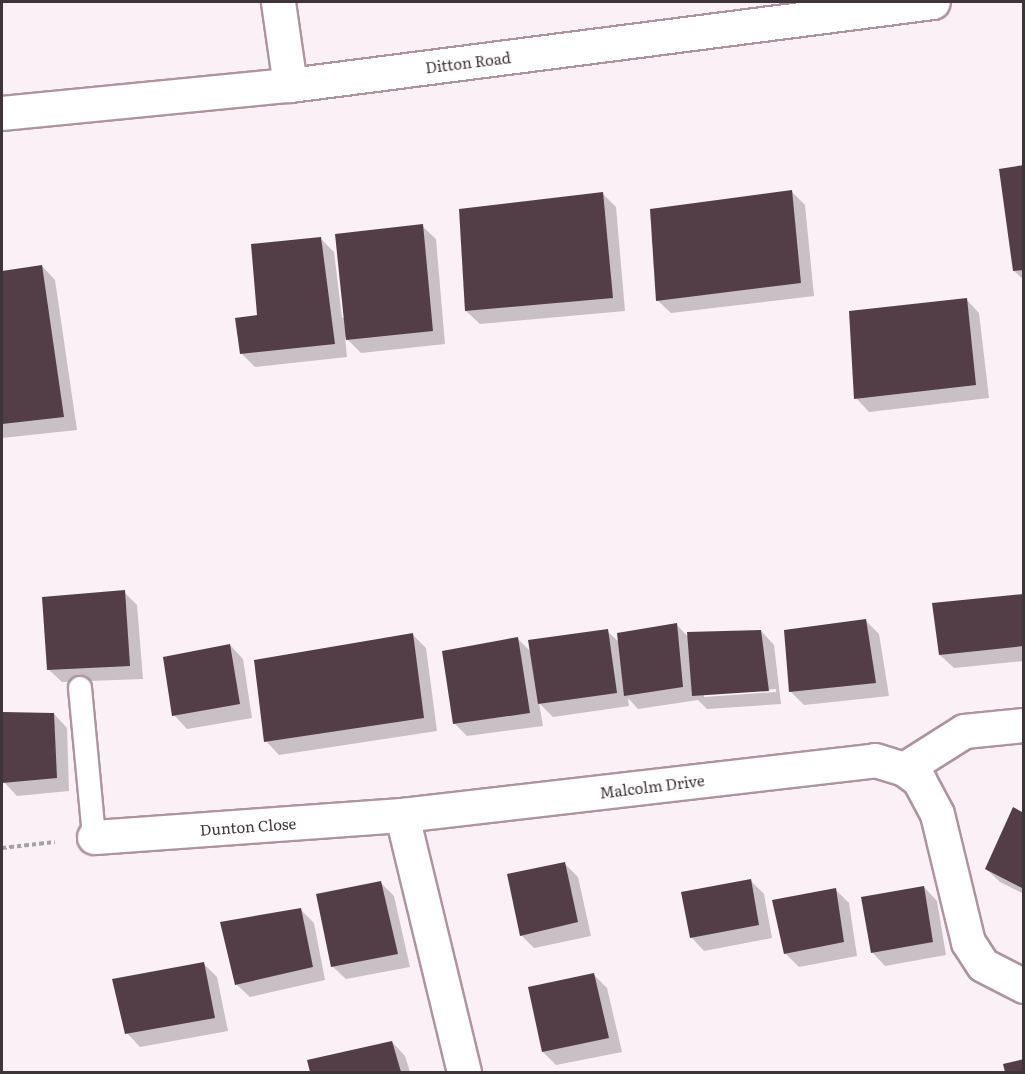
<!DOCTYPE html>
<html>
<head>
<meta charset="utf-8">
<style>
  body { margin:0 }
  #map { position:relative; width:1025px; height:1074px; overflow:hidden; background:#fbf0f5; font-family:Literata,serif }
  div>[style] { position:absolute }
  .shadow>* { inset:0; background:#0003 }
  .building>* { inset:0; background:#533d47 }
  .path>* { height:4px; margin-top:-2px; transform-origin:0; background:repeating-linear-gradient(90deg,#aa9fa4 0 4.5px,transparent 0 7.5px) }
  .roads { filter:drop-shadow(2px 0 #ae94a0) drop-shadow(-2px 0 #ae94a0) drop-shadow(0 2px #ae94a0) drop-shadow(0 -2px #ae94a0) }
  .service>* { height:22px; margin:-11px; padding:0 11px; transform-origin:11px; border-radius:11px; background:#fff }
  .minor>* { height:33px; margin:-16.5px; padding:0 16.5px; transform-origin:16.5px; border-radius:16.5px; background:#fff }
  .tertiary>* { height:33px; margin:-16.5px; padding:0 16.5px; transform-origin:16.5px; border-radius:16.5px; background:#fff }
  span { translate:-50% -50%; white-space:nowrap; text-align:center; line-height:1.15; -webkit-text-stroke:6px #fff; paint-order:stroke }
  .street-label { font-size:15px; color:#3f3439 }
  .frame { position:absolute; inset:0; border:3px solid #3f3439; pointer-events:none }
</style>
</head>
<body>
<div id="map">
  <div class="shadow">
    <div style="clip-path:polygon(1024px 167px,1024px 280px,1014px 271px)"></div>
    <div style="clip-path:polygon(791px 191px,805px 205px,814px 296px,671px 313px,657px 300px)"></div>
    <div style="clip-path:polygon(603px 194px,616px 207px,625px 311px,480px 324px,466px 311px)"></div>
    <div style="clip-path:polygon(422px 226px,436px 239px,445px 344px,361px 353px,345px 337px,347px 357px,255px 367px,242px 354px,259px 316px,320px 238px,334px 252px,342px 318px,345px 317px)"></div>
    <div style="clip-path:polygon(42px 266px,55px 280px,77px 430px,2px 438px,2px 272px)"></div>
    <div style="clip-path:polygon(966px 299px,979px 313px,989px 398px,869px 412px,856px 398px)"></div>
    <div style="clip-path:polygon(124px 592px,137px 605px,143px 679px,62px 682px,48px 669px)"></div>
    <div style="clip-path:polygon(1024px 596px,1024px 661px,954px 668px,940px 655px)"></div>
    <div style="clip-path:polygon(865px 620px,879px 634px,889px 696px,804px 705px,790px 691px)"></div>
    <div style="clip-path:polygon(evenodd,677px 625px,689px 638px,761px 631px,774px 645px,781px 704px,707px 709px,698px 700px,638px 709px,628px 698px,629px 706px,553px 717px,539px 703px,543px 726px,467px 736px,454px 723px,518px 639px,531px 652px,607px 631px,620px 643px,677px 625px,776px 689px,776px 692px,704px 697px,704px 694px,776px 689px)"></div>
    <div style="clip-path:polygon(413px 635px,426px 648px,437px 731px,279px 755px,266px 741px)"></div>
    <div style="clip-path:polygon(230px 645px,243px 659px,252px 718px,187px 729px,174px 715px)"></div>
    <div style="clip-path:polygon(54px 714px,67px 728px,69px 791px,17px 796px,4px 782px)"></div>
    <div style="clip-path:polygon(1024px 814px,1024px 894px,1000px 882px,986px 869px)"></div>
    <div style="clip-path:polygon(564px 863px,578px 877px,591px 936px,534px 948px,521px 935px)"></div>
    <div style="clip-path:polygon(751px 881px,764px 894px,772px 938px,704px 951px,691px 937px)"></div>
    <div style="clip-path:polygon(380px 882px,394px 896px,410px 967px,346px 979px,332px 966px)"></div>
    <div style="clip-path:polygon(924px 887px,937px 901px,946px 955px,885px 966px,872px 952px)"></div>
    <div style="clip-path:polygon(836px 890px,849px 903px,857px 956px,799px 967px,785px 953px)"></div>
    <div style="clip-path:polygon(301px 910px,314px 923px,325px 980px,250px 997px,236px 984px)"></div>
    <div style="clip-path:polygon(203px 963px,217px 977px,228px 1031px,140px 1047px,127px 1033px)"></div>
    <div style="clip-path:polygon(593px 974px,607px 988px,622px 1052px,556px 1065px,543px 1052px)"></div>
    <div style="clip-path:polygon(392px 1042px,405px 1056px,410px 1072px,311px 1072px,308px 1061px)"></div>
  </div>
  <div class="building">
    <div style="clip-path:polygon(1024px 165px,1024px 270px,1013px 271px,999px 169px)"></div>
    <div style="clip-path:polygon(792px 190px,801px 283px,656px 301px,650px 209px)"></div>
    <div style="clip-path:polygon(603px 192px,613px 298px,465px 311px,459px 209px)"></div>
    <div style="clip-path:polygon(423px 224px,433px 331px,346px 340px,335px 234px)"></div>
    <div style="clip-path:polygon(321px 237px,335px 344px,240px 354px,235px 318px,257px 315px,251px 244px)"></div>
    <div style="clip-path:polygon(42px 265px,64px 417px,2px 424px,2px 271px)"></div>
    <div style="clip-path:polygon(967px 298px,976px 385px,854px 399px,849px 311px)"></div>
    <div style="clip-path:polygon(125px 590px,130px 666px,47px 670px,42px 597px)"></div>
    <div style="clip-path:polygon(1024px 594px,1024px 646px,939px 655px,932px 603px)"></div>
    <div style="clip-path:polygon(866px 619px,876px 683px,789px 692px,784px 630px)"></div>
    <div style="clip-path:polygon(677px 623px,683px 687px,624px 696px,617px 633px)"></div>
    <div style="clip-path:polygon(608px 629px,617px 693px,538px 704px,528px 640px)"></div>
    <div style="clip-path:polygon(761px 630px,769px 691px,692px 696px,687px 632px)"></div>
    <div style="clip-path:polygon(413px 633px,424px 718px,264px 742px,254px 660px)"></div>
    <div style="clip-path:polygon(518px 637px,530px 713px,453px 724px,442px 651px)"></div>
    <div style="clip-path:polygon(230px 644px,240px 704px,172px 716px,163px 657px)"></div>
    <div style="clip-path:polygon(2px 712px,54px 713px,57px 778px,2px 783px)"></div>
    <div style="clip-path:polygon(1013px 807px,1024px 813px,1024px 889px,985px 869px)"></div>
    <div style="clip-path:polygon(565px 862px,578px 922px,520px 936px,507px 874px)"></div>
    <div style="clip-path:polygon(751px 879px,759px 925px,690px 938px,681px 892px)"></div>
    <div style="clip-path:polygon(381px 881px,398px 954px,331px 967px,316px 894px)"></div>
    <div style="clip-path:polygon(924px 886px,933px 942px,871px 953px,861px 897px)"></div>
    <div style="clip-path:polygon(836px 888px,844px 942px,784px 954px,772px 900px)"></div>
    <div style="clip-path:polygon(301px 908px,313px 967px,235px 985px,220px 922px)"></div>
    <div style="clip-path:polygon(204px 962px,215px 1018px,125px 1034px,112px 979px)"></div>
    <div style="clip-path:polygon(594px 973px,609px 1038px,542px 1052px,528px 987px)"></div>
    <div style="clip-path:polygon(392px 1041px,401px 1072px,310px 1072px,307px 1060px)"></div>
    <div style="clip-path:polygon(1024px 1059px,1024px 1072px,1005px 1072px,1003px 1064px)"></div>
  </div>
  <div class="path">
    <div style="left:2px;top:848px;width:53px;rotate:-6.5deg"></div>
  </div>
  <div class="roads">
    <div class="service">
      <div style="left:80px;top:688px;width:150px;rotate:84.6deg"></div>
    </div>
    <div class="minor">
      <div style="left:278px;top:2px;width:84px;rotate:81.8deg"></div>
      <div style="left:904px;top:769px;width:71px;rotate:-32.3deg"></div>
      <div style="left:964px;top:731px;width:60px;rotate:-5.7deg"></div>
      <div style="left:94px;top:837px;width:309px;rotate:-4.1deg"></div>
      <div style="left:464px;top:1072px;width:264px;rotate:-103.6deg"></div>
      <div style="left:402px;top:815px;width:476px;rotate:-6.6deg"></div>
      <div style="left:875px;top:760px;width:30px;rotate:17deg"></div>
      <div style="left:904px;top:769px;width:19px;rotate:36deg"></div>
      <div style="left:919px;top:780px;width:38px;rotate:62deg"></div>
      <div style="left:937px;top:814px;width:132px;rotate:76.4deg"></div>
      <div style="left:968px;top:942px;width:27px;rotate:57deg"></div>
      <div style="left:983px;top:965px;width:46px;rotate:27.1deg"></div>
    </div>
    <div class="tertiary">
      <div style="left:2px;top:113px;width:289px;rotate:-5.6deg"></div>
      <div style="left:290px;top:85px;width:648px;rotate:-7.36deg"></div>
    </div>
  </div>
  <div class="street-label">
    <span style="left:468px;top:62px;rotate:-7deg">Ditton Road</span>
    <span style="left:652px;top:786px;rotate:-7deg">Malcolm Drive</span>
    <span style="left:248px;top:826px;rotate:-4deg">Dunton Close</span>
  </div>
  <div class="frame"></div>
</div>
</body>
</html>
